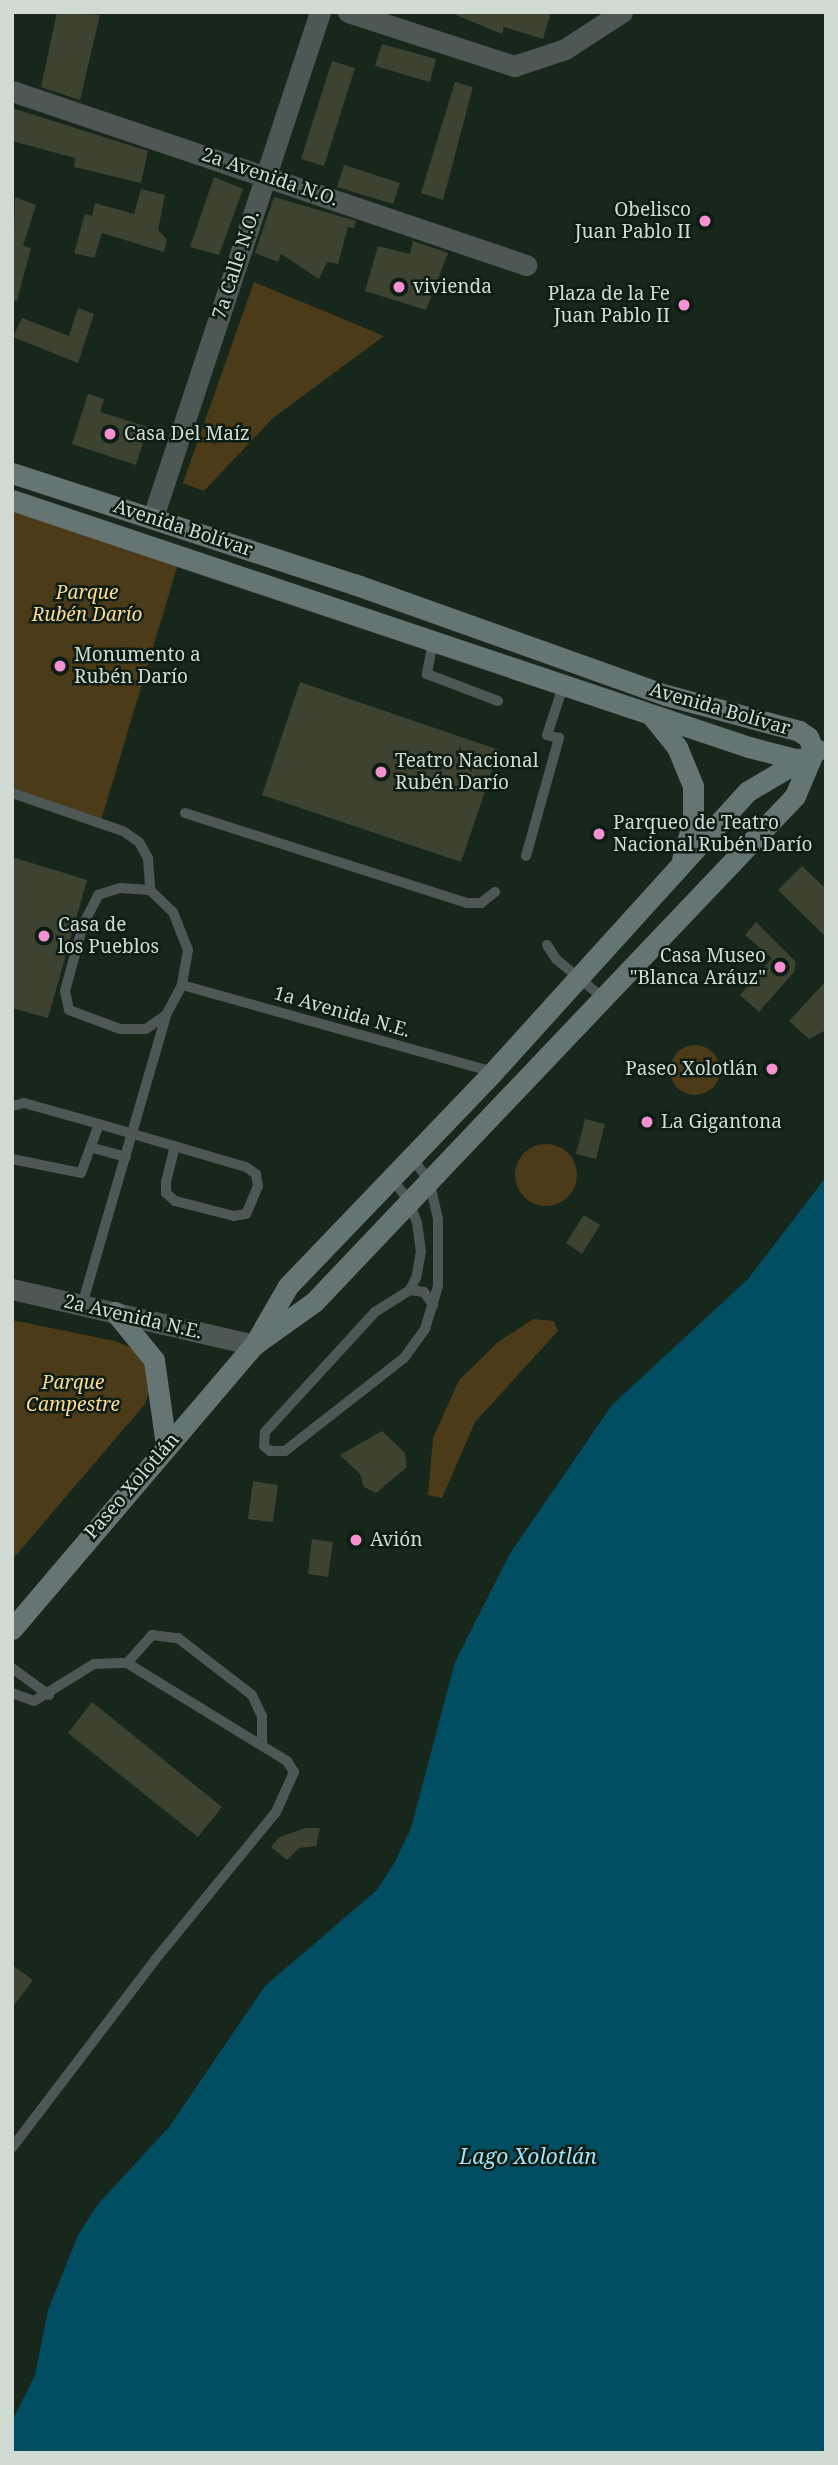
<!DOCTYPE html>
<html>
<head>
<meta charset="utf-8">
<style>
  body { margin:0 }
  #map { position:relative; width:838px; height:2465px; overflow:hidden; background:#17271c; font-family:"Noto Serif",serif }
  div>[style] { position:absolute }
  .green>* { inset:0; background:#4b3b18 }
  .round { border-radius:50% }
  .water>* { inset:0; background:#014d62 }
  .building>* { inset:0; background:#3e4331 }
  .lane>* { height:10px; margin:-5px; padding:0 5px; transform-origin:5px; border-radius:5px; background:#4c5756 }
  .street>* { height:21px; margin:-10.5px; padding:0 10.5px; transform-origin:10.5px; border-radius:10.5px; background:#4c5756 }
  .secondary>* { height:21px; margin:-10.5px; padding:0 10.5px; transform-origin:10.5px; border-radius:10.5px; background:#647573 }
  .dots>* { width:19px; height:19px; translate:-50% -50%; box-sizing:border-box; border:4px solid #0d1d13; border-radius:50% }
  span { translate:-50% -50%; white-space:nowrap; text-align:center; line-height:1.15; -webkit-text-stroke:5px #0d1d13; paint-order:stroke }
  .street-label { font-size:19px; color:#d0dbd3 }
  .poi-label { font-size:19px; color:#d0dbd3 }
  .right { translate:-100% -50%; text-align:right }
  .left { translate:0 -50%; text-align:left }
  .park-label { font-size:19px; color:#fdda94; font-style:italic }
  .water-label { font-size:21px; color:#a1e1f8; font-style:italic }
  .frame { position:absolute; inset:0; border:14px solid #d0dbd3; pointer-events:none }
</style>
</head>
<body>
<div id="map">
  <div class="green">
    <div style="clip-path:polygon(254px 282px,384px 336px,273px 418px,204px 491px,183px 483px)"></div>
    <div style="clip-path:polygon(12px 500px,181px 554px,101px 821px,12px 793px)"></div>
    <div class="round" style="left:670px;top:1045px;width:50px;height:50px"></div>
    <div class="round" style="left:515px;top:1144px;width:62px;height:62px"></div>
    <div style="clip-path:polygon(533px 1319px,554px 1321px,558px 1331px,475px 1422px,442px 1498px,428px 1495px,433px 1438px,459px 1380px,498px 1342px)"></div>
    <div style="clip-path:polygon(12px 1320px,115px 1341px,137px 1350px,148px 1366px,151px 1386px,145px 1404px,12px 1560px)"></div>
  </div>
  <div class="water">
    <div style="clip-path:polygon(826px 1177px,826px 2453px,12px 2453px,12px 2421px,35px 2375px,48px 2310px,78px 2235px,98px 2204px,169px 2127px,265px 1986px,377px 1890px,395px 1862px,411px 1828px,455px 1662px,509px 1555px,612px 1405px,748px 1279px)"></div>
  </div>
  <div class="building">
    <div style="clip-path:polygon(57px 12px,100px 15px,80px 100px,41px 87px)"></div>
    <div style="clip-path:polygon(449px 12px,551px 12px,543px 39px,504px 27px,502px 34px)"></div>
    <div style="clip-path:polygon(382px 44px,436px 59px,430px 82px,375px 66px)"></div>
    <div style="clip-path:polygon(332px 61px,355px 68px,324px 166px,301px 159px)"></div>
    <div style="clip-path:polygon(455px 82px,473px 87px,443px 200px,421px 193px)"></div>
    <div style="clip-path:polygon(12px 108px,148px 151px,141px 183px,74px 167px,75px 158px,12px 141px)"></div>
    <div style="clip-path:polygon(344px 165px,400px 183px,393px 204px,337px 187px)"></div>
    <div style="clip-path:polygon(214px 177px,243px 189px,219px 255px,190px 247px)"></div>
    <div style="clip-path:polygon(141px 189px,165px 195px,158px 230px,167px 240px,164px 252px,102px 233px,94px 258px,74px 253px,85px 214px,92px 216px,95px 203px,134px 214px)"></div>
    <div style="clip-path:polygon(15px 197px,36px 205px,23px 246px,31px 248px,17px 301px,12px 300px)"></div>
    <div style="clip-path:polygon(274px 197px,356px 221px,354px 228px,348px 227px,338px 264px,327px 262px,319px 279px,281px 254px,278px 262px,255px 253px)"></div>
    <div style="clip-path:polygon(413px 241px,448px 253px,426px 310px,365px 291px,378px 246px,410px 254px)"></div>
    <div style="clip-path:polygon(78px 308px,94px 314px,78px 363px,13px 337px,22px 318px,69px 336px)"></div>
    <div style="clip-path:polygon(88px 394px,104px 399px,100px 412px,148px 427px,136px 465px,72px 444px)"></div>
    <div style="clip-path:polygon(300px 682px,499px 750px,461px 862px,262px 795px)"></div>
    <div style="clip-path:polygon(12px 857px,87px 880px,48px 1018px,12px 1008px)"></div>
    <div style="clip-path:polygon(802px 866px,826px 889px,826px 937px,778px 890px)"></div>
    <div style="clip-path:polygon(756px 922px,796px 962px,794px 972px,759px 1012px,740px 995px,772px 958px,745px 935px)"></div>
    <div style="clip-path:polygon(826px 981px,826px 1030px,809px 1039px,789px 1021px)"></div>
    <div style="clip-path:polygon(585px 1119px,605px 1124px,596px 1159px,576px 1154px)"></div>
    <div style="clip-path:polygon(584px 1215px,600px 1225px,582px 1254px,566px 1243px)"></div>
    <div style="clip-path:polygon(382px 1431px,405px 1453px,407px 1467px,376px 1493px,364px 1487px,360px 1474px,340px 1455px)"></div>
    <div style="clip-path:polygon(253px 1481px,278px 1485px,273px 1522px,248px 1519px)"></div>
    <div style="clip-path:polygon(312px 1539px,333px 1542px,328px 1577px,308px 1574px)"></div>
    <div style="clip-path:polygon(92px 1702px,222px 1807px,198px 1837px,68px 1733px)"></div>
    <div style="clip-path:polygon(305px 1828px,320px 1828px,316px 1846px,299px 1848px,287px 1860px,271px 1847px,280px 1837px)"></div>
    <div style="clip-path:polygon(12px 1965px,33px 1980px,12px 2008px)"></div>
  </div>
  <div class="lane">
    <div style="left:433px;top:642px;width:33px;rotate:101deg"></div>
    <div style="left:427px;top:674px;width:76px;rotate:20.8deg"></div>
    <div style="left:12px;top:793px;width:117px;rotate:18.9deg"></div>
    <div style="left:123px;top:831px;width:19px;rotate:35deg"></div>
    <div style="left:139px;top:842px;width:18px;rotate:61deg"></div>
    <div style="left:148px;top:858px;width:32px;rotate:86deg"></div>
    <div style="left:185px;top:813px;width:296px;rotate:17.7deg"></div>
    <div style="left:467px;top:903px;width:14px"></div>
    <div style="left:481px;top:903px;width:18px;rotate:-38deg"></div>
    <div style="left:526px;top:856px;width:123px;rotate:-74.4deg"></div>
    <div style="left:559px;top:738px;width:12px;rotate:-166deg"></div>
    <div style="left:547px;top:735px;width:51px;rotate:-71.6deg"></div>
    <div style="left:120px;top:888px;width:30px;rotate:4deg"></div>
    <div style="left:150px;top:890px;width:32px;rotate:44deg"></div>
    <div style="left:173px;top:912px;width:41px;rotate:68.5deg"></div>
    <div style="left:188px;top:950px;width:36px;rotate:100deg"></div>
    <div style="left:182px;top:985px;width:34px;rotate:118deg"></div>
    <div style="left:166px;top:1015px;width:24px;rotate:145deg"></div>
    <div style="left:146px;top:1029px;width:26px;rotate:180deg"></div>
    <div style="left:120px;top:1029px;width:54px;rotate:-159.6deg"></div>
    <div style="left:69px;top:1010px;width:19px;rotate:-102deg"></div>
    <div style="left:65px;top:991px;width:68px;rotate:-74.7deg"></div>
    <div style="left:83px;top:925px;width:34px;rotate:-63deg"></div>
    <div style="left:98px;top:895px;width:23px;rotate:-18deg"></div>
    <div style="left:547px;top:945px;width:17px;rotate:57deg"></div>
    <div style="left:556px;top:959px;width:60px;rotate:39.6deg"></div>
    <div style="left:182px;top:985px;width:323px;rotate:15.6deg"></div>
    <div style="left:12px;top:1106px;width:12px;rotate:-14deg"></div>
    <div style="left:24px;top:1103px;width:78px;rotate:15.6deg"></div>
    <div style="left:99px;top:1124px;width:153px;rotate:16.3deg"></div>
    <div style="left:246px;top:1167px;width:12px;rotate:35deg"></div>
    <div style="left:256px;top:1174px;width:12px;rotate:81deg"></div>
    <div style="left:258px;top:1186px;width:30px;rotate:113deg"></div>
    <div style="left:246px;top:1214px;width:12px;rotate:171deg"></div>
    <div style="left:234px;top:1216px;width:61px;rotate:-165.7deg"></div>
    <div style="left:175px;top:1201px;width:12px;rotate:-138deg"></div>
    <div style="left:166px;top:1193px;width:11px;rotate:-90deg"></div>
    <div style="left:166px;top:1182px;width:37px;rotate:-76deg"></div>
    <div style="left:93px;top:1148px;width:34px;rotate:15deg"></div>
    <div style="left:12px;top:1159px;width:70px;rotate:11.5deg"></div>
    <div style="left:81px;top:1173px;width:52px;rotate:-69.8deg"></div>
    <div style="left:392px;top:1179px;width:28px;rotate:52deg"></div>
    <div style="left:409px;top:1201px;width:23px;rotate:70deg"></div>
    <div style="left:417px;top:1223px;width:28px;rotate:82deg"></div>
    <div style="left:421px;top:1251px;width:27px;rotate:100deg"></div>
    <div style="left:416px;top:1278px;width:13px;rotate:117deg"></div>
    <div style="left:410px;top:1290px;width:41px;rotate:147.8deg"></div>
    <div style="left:375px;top:1312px;width:163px;rotate:132.5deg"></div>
    <div style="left:265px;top:1432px;width:14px;rotate:94deg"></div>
    <div style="left:264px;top:1446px;width:8px;rotate:40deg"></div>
    <div style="left:270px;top:1451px;width:15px"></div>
    <div style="left:285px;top:1451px;width:151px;rotate:-38deg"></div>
    <div style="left:404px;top:1358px;width:36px;rotate:-54deg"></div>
    <div style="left:425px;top:1329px;width:45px;rotate:-73.2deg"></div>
    <div style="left:438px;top:1286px;width:67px;rotate:-90deg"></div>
    <div style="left:438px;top:1219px;width:39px;rotate:-103deg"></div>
    <div style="left:429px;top:1181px;width:29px;rotate:-126deg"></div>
    <div style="left:410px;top:1290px;width:14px;rotate:8deg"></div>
    <div style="left:424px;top:1292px;width:16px;rotate:55deg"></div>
    <div style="left:82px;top:1305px;width:302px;rotate:-73.8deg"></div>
    <div style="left:127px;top:1663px;width:38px;rotate:-48deg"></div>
    <div style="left:152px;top:1635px;width:26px;rotate:7deg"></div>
    <div style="left:178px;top:1638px;width:93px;rotate:37.6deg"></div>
    <div style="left:252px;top:1695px;width:23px;rotate:65deg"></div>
    <div style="left:262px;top:1716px;width:30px;rotate:90deg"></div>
    <div style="left:12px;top:1668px;width:46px;rotate:36.1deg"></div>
    <div style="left:12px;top:1693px;width:23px;rotate:20deg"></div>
    <div style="left:34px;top:1701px;width:70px;rotate:-31.7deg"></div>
    <div style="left:94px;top:1664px;width:33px;rotate:-2deg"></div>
    <div style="left:127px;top:1663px;width:188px;rotate:31.5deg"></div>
    <div style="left:287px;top:1761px;width:13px;rotate:58deg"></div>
    <div style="left:294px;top:1772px;width:44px;rotate:114.2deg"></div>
    <div style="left:276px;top:1812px;width:191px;rotate:129.3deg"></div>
    <div style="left:155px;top:1960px;width:236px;rotate:127.3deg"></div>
  </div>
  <div class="street">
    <div style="left:348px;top:12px;width:175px;rotate:18deg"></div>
    <div style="left:514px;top:66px;width:54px;rotate:-18.4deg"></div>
    <div style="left:565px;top:49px;width:68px;rotate:-33deg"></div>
    <div style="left:12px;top:91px;width:543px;rotate:18.7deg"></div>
    <div style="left:153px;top:517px;width:532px;rotate:-71.7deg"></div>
    <div style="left:12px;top:1289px;width:248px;rotate:13deg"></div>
  </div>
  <div class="secondary">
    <div style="left:12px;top:473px;width:360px;rotate:18deg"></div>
    <div style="left:354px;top:584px;width:331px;rotate:19.6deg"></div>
    <div style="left:666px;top:695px;width:138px;rotate:15.1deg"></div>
    <div style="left:799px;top:731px;width:11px;rotate:34deg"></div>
    <div style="left:808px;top:737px;width:15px;rotate:67deg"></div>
    <div style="left:814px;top:751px;width:49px;rotate:112.9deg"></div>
    <div style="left:795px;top:796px;width:698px;rotate:133.55deg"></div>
    <div style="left:314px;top:1302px;width:74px;rotate:144.4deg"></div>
    <div style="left:12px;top:500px;width:777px;rotate:18.53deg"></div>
    <div style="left:749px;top:747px;width:48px;rotate:14.6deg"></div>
    <div style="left:795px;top:759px;width:14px;rotate:-4deg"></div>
    <div style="left:651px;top:715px;width:41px;rotate:50.9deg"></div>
    <div style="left:677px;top:747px;width:42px;rotate:67.7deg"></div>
    <div style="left:693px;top:786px;width:35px;rotate:90deg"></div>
    <div style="left:693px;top:821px;width:41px;rotate:105.8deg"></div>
    <div style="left:115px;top:1312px;width:62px;rotate:50.9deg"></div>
    <div style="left:154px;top:1360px;width:86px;rotate:82deg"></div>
    <div style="left:12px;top:1629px;width:373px;rotate:-49.6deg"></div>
    <div style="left:254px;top:1345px;width:68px;rotate:-60deg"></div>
    <div style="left:288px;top:1286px;width:296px;rotate:-46.2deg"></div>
    <div style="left:493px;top:1072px;width:379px;rotate:-47.8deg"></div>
    <div style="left:748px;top:791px;width:81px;rotate:-30.4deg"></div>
  </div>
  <div class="dots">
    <div style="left:705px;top:221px;background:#f591d2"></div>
    <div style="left:399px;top:287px;background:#f591d2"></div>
    <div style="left:684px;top:305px;background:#f591d2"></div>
    <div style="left:110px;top:434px;background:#f591d2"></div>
    <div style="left:60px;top:666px;background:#f591d2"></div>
    <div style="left:381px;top:772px;background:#f591d2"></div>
    <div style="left:599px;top:834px;background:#f591d2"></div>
    <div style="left:44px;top:936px;background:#f591d2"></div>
    <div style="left:780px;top:967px;background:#f591d2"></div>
    <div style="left:772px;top:1069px;background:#f591d2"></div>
    <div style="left:647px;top:1122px;background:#f591d2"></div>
    <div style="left:356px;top:1540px;background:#f591d2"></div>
  </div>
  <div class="street-label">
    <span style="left:270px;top:177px;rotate:19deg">2a Avenida N.O.</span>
    <span style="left:236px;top:265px;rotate:-72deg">7a Calle N.O.</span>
    <span style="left:183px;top:528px;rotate:18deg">Avenida Bolívar</span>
    <span style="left:720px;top:709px;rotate:16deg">Avenida Bolívar</span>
    <span style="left:342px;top:1012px;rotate:16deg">1a Avenida N.E.</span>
    <span style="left:133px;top:1317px;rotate:13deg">2a Avenida N.E.</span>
    <span style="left:132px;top:1486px;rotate:-49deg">Paseo Xolotlán</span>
  </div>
  <div class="poi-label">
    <span class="right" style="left:691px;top:221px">Obelisco<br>Juan Pablo II</span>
    <span class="left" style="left:413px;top:287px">vivienda</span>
    <span class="right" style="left:670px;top:305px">Plaza de la Fe<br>Juan Pablo II</span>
    <span class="left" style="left:124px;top:434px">Casa Del Maíz</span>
    <span class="left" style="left:74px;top:666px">Monumento a<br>Rubén Darío</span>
    <span class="left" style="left:395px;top:772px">Teatro Nacional<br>Rubén Darío</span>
    <span class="left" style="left:613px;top:834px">Parqueo de Teatro<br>Nacional Rubén Darío</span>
    <span class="left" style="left:58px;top:936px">Casa de<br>los Pueblos</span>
    <span class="right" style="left:766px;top:967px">Casa Museo<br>"Blanca Aráuz"</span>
    <span class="right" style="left:758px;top:1069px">Paseo Xolotlán</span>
    <span class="left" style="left:661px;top:1122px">La Gigantona</span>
    <span class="left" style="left:370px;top:1540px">Avión</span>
  </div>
  <div class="park-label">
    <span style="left:87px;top:604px">Parque<br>Rubén Darío</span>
    <span style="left:73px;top:1394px">Parque<br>Campestre</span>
  </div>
  <div class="water-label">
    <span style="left:528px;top:2156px">Lago Xolotlán</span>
  </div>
  <div class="frame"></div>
</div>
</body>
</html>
